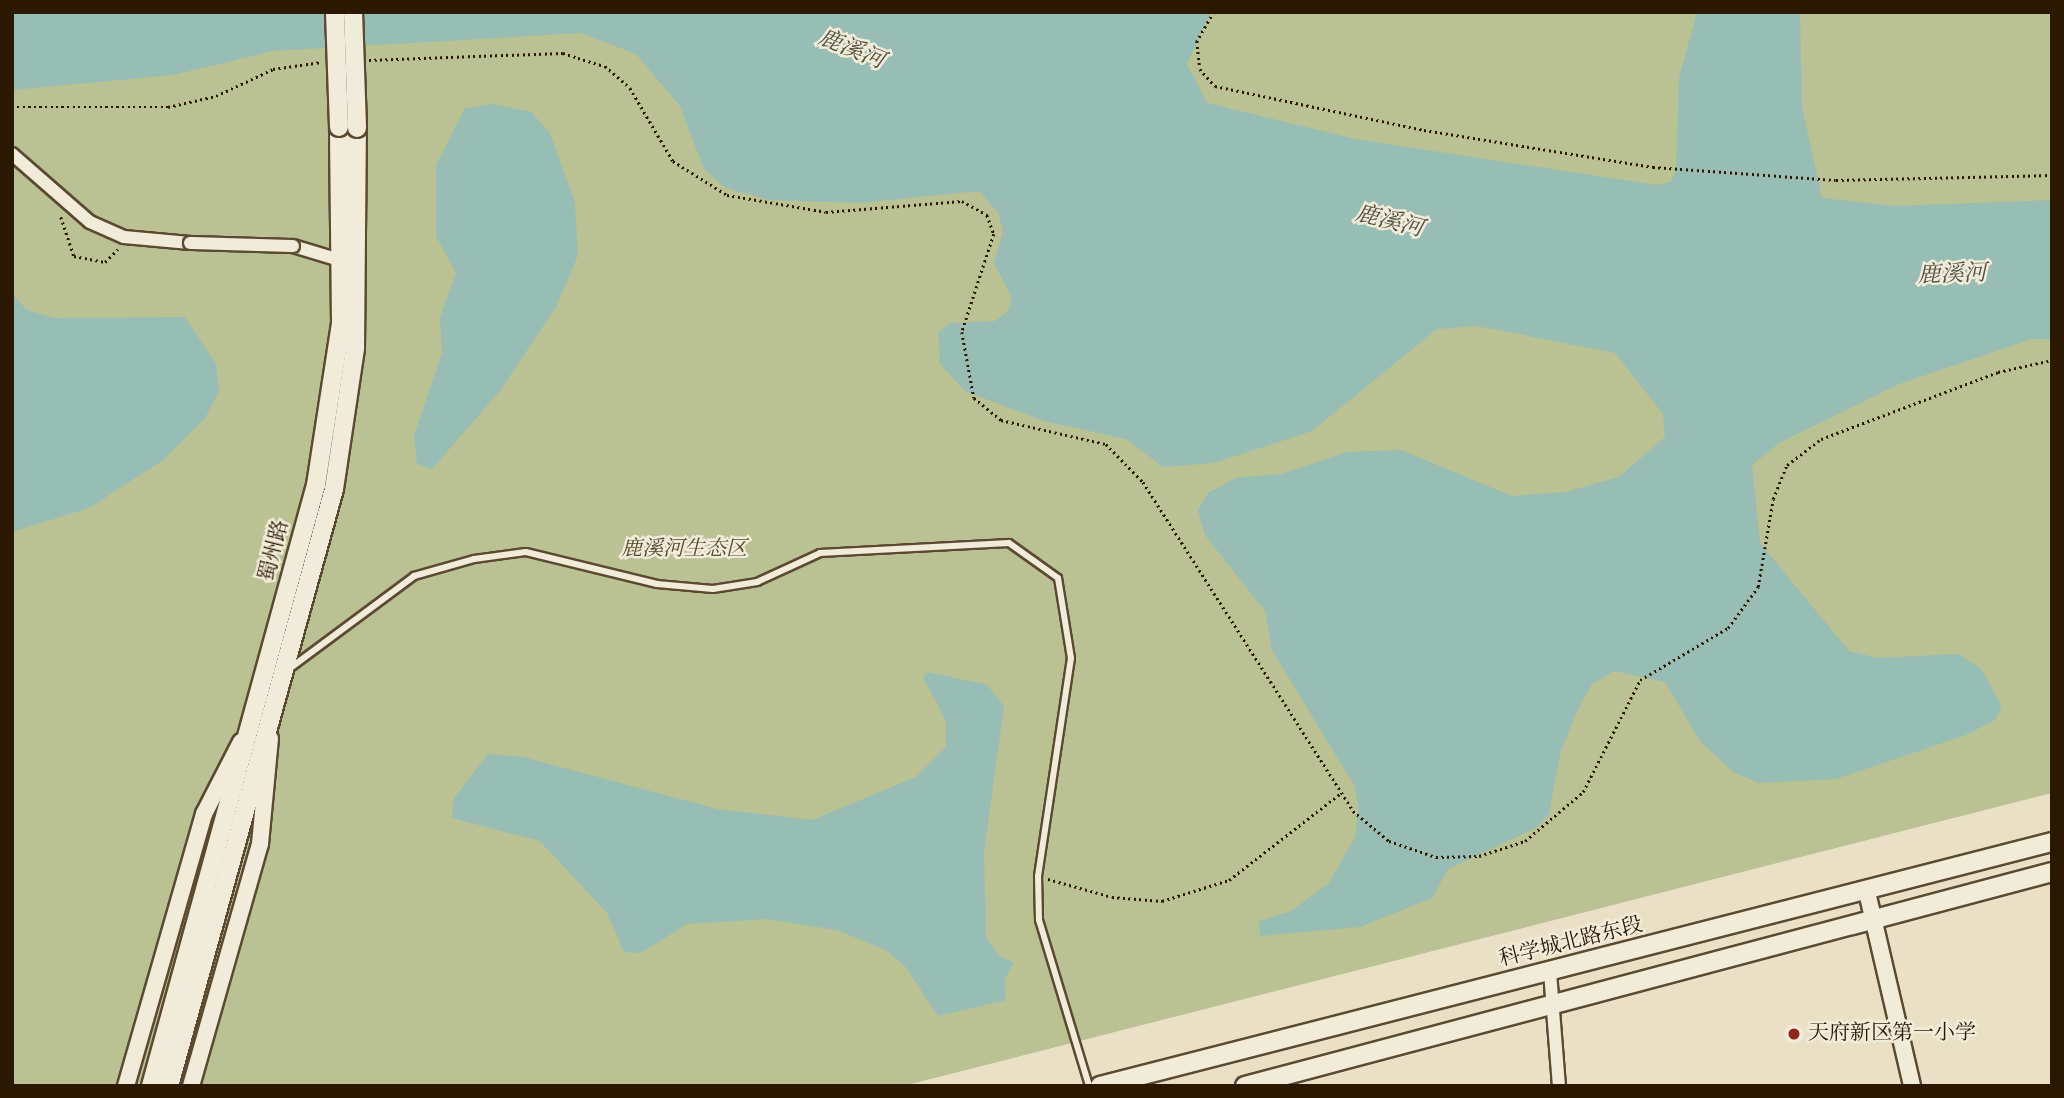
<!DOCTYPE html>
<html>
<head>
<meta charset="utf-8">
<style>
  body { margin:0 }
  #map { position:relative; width:2064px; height:1098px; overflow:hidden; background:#e9e0c5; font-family:"IM FELL English","Noto Serif SC",serif }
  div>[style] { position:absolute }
  .green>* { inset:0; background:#bac192 }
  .water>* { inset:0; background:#97bdb4 }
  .path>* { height:2.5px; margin-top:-1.25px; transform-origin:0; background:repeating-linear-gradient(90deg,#2b1800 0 2px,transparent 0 5.5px) }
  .roads { filter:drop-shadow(2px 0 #5a4a31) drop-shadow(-2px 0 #5a4a31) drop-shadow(0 2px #5a4a31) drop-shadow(0 -2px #5a4a31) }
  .service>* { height:6px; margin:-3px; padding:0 3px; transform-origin:3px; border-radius:3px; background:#f1ebd9 }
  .minor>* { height:12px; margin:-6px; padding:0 6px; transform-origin:6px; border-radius:6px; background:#f1ebd9 }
  .tertiary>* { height:16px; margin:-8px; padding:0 8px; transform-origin:8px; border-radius:8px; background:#f1ebd9 }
  .secondary>* { height:18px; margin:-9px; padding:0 9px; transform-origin:9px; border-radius:9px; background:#f1ebd9 }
  .path-bridge>* { height:2.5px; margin-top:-1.25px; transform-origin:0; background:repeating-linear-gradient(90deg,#2b1800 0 2px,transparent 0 5.5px) }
  .bridges { filter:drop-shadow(2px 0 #5a4a31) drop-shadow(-2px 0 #5a4a31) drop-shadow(0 2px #5a4a31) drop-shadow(0 -2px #5a4a31) }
  .minor-bridge>* { height:12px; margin:-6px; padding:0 6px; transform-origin:6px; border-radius:6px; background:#f1ebd9 }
  .secondary-bridge>* { height:18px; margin:-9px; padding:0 9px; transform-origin:9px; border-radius:9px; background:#f1ebd9 }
  .dots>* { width:19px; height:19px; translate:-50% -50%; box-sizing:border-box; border:4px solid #f1ebd9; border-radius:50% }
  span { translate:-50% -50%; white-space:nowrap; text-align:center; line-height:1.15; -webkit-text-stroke:5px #f1ebd9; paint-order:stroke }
  .park-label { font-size:21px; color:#564b2c; font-style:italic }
  .street-label { font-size:21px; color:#2b1800 }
  .poi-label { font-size:21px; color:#2b1800 }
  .left { translate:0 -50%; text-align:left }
  .water-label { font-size:23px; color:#51523f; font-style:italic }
  .frame { position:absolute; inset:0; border:14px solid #2b1800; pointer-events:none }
</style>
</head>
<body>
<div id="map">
  <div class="green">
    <div style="clip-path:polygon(12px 12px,2052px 12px,2052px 793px,903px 1086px,12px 1086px)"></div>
  </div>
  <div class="water">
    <div style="clip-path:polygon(12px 12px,1211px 12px,1187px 64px,1207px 103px,1355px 139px,1656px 185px,1671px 182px,1676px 170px,1679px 78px,1697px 12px,1800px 12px,1802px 107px,1822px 198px,1894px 206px,2052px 200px,2052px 339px,2032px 339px,1899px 384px,1779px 443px,1752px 465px,1760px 543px,1849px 651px,1878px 658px,1959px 654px,1982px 670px,2002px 707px,1995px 720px,1966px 735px,1836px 779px,1759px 783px,1733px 772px,1700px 741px,1665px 682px,1614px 671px,1592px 684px,1577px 711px,1560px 754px,1549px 814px,1536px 828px,1448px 869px,1432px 898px,1360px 927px,1260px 936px,1259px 921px,1291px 911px,1329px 883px,1355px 837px,1359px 808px,1354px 785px,1272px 650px,1265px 611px,1205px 535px,1198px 510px,1208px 493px,1236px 478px,1281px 474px,1347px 452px,1401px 450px,1512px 496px,1565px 492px,1619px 477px,1665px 437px,1663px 414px,1615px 353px,1477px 326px,1437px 329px,1312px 431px,1214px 463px,1163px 467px,1126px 439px,1044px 421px,965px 391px,940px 364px,938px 333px,950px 323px,995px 321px,1008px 311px,1012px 297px,994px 264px,1003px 231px,998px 212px,979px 191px,858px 203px,770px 200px,726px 188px,704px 169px,680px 106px,636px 54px,581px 33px,272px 51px,173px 75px,12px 90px)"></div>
    <div style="clip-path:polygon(493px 104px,531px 112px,550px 133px,575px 203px,578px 255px,557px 305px,499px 392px,432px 469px,417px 464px,414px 436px,442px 353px,440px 318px,456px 273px,436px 236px,436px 166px,465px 108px)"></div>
    <div style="clip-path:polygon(12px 294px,27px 310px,54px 318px,185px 317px,216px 364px,219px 391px,205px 418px,163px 460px,89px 508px,12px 532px)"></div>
    <div style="clip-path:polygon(928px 672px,987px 685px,1004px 706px,984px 852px,986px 937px,999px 956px,1014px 963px,1004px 980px,1006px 1000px,938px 1016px,906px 967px,886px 950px,837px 930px,767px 919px,687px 924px,641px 953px,624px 952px,607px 913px,540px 841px,452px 818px,454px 798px,488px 754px,523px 757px,717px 809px,812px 820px,916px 777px,946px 747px,946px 721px,923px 677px)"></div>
  </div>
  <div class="path">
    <div style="left:1214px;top:12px;width:34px;rotate:120deg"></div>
    <div style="left:1197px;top:41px;width:28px;rotate:84deg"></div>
    <div style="left:1200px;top:69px;width:23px;rotate:49deg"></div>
    <div style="left:1215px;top:86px;width:214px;rotate:11.9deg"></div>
    <div style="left:1424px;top:130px;width:232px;rotate:9.2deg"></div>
    <div style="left:1653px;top:167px;width:183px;rotate:4.1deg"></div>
    <div style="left:1836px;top:180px;width:216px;rotate:-1.3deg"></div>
    <div style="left:578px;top:58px;width:28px;rotate:17deg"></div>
    <div style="left:605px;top:66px;width:33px;rotate:41deg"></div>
    <div style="left:630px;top:88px;width:85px;rotate:59.5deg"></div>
    <div style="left:673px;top:161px;width:64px;rotate:32.2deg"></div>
    <div style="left:727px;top:195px;width:100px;rotate:9.7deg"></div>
    <div style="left:826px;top:212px;width:136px;rotate:-4.6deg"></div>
    <div style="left:962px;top:201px;width:29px;rotate:29deg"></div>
    <div style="left:987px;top:215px;width:20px;rotate:70deg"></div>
    <div style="left:994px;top:234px;width:103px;rotate:108.1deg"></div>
    <div style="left:962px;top:332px;width:67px;rotate:79.7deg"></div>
    <div style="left:974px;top:398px;width:35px;rotate:39deg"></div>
    <div style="left:1001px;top:420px;width:108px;rotate:12.9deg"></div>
    <div style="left:1106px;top:444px;width:53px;rotate:45.8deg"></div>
    <div style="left:1143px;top:482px;width:390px;rotate:57.4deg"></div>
    <div style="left:1353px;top:811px;width:47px;rotate:39.8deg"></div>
    <div style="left:1389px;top:841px;width:50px;rotate:18.8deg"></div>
    <div style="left:1436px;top:857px;width:43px;rotate:-1.3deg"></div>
    <div style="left:1479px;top:856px;width:48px;rotate:-18.1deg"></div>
    <div style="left:1525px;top:841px;width:76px;rotate:-40.2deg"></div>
    <div style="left:1583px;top:792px;width:126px;rotate:-63deg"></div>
    <div style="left:1640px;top:680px;width:102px;rotate:-30.6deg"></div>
    <div style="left:1728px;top:628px;width:51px;rotate:-53.8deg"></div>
    <div style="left:1758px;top:587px;width:89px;rotate:-80.3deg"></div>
    <div style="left:1773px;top:499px;width:37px;rotate:-68deg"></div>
    <div style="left:1787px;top:465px;width:43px;rotate:-37.4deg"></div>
    <div style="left:1821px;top:439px;width:189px;rotate:-20.7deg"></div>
    <div style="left:1998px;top:372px;width:55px;rotate:-12.5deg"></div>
    <div style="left:12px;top:107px;width:156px"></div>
    <div style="left:61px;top:217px;width:41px;rotate:71.6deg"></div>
    <div style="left:74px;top:256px;width:32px;rotate:11deg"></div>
    <div style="left:105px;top:262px;width:18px;rotate:-45deg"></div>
    <div style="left:1048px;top:879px;width:66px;rotate:15.7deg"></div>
    <div style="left:1112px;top:897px;width:50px;rotate:4.6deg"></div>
    <div style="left:1162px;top:901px;width:70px;rotate:-17.4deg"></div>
    <div style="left:1229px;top:880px;width:142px;rotate:-37.8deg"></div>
  </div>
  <div class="roads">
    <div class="service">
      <div style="left:289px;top:669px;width:156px;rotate:-36.6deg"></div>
      <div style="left:414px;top:576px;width:62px;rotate:-15.8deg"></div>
      <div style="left:474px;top:559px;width:52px;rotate:-7.7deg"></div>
      <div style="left:526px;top:552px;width:135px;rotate:13.7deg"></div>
      <div style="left:657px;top:584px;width:56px;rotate:5.1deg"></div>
      <div style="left:713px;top:589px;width:45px;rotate:-9deg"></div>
      <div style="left:757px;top:582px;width:69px;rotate:-24.7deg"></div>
      <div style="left:820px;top:553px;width:189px;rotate:-3deg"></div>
      <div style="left:1009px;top:543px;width:60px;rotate:35.5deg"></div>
      <div style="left:1058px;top:578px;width:81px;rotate:80.8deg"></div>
      <div style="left:1071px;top:658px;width:220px;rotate:98.6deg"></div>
      <div style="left:1038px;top:876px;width:44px;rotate:88.7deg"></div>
      <div style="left:1039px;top:920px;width:173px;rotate:73.2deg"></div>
    </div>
    <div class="minor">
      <div style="left:12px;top:154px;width:103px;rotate:41.1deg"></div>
      <div style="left:90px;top:222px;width:37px;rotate:24deg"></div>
      <div style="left:124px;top:237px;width:66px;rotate:5.2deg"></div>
      <div style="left:293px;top:246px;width:52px;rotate:16.7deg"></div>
      <div style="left:1550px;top:972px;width:114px;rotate:85.5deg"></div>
    </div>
    <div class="tertiary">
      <div style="left:1867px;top:892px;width:199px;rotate:76.9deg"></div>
      <div style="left:126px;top:1086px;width:283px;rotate:-74deg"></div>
      <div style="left:204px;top:814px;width:81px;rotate:-62.8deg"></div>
      <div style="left:191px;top:1086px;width:252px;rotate:-74.1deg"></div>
      <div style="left:260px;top:844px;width:106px;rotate:-84.6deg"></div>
    </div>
    <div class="secondary">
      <div style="left:151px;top:1086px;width:623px;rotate:-74.65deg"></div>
      <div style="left:316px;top:485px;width:163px;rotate:-81.2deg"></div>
      <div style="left:341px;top:324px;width:197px;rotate:-90.6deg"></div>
      <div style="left:169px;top:1086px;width:619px;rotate:-74.55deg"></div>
      <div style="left:334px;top:489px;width:143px;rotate:-81.5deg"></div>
      <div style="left:355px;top:348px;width:220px;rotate:-89.5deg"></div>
      <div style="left:1100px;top:1086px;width:983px;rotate:-14.38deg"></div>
      <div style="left:1245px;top:1086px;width:835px;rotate:-14.85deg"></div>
    </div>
  </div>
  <div class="path-bridge">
    <div style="left:369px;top:60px;width:194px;rotate:-2.1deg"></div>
    <div style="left:563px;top:53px;width:16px;rotate:18deg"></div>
    <div style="left:168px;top:107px;width:49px;rotate:-12.9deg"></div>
    <div style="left:216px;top:96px;width:63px;rotate:-25.3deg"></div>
    <div style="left:273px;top:69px;width:49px;rotate:-8.3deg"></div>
  </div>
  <div class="bridges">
    <div class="minor-bridge">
      <div style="left:190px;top:243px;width:103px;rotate:1.7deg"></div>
    </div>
    <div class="secondary-bridge">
      <div style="left:335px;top:12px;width:115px;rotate:88deg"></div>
      <div style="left:353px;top:12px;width:116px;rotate:88deg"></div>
    </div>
  </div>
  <div class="dots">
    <div style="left:1794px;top:1034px;background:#8f2418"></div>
  </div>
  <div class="park-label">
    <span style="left:684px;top:550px">鹿溪河生态区</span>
  </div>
  <div class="street-label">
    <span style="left:275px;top:551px;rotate:-76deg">蜀州路</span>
    <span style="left:1571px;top:943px;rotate:-14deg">科学城北路东段</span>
  </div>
  <div class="poi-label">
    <span class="left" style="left:1808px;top:1034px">天府新区第一小学</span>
  </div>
  <div class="water-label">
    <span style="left:851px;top:50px;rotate:22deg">鹿溪河</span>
    <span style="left:1389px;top:222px;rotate:14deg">鹿溪河</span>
    <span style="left:1952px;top:275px;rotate:-2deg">鹿溪河</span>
  </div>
  <div class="frame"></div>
</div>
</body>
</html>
